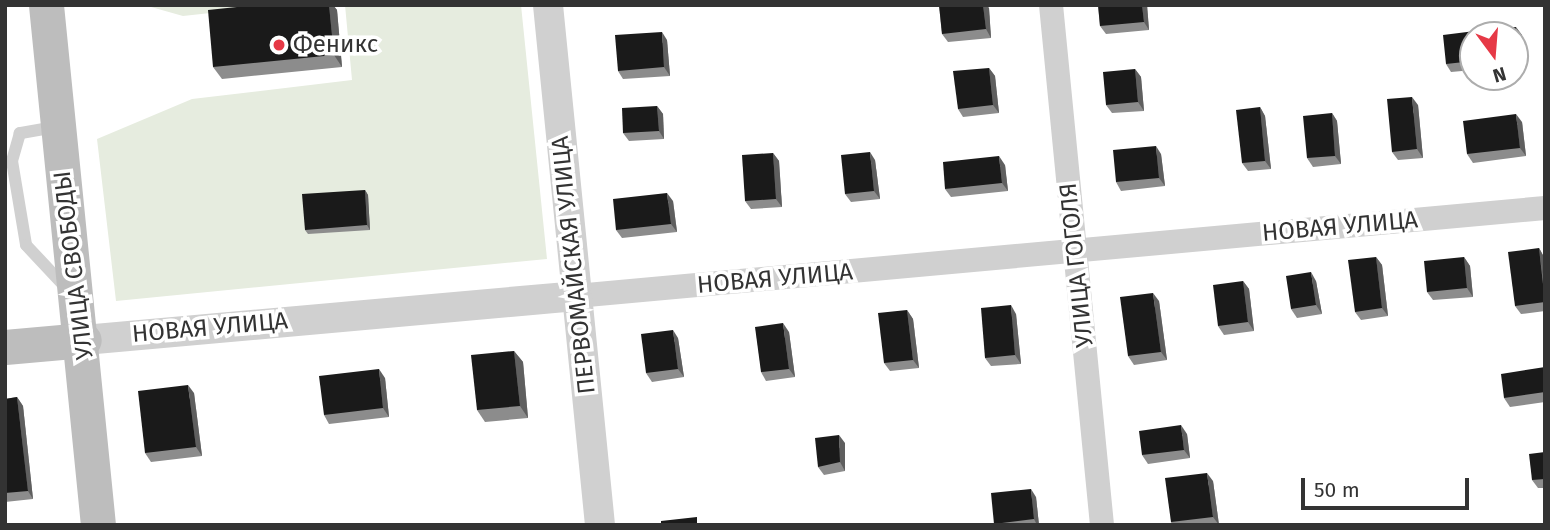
<!DOCTYPE html>
<html>
<head>
<meta charset="utf-8">
<style>
  body { margin:0 }
  #map { position:relative; width:1550px; height:530px; overflow:hidden; background:#fff; font-family:"Fira Sans",sans-serif }
  div>[style] { position:absolute }
  .green>* { inset:0; background:#e6ecdf }
  .service>* { height:12px; margin:-6px; padding:0 6px; transform-origin:6px; border-radius:6px; background:#d0d0d0 }
  .minor>* { height:24px; margin:-12px; padding:0 12px; transform-origin:12px; border-radius:12px; background:#d0d0d0 }
  .tertiary>* { height:30px; margin:-15px; padding:0 15px; transform-origin:15px; border-radius:15px; background:#d0d0d0 }
  .secondary>* { height:35px; margin:-17.5px; padding:0 17.5px; transform-origin:17.5px; border-radius:17.5px; background:#bdbdbd }
  .wall>* { inset:0; background:#8c8c8c }
  .shaded-wall>* { inset:0; background:#5f5f5f }
  .building>* { inset:0; background:#1a1a1a }
  .dots>* { width:19px; height:19px; translate:-50% -50%; box-sizing:border-box; border:4px solid #fff; border-radius:50% }
  span { translate:-50% -50%; white-space:nowrap; text-align:center; line-height:1.15; -webkit-text-stroke:7px #fff; paint-order:stroke }
  .poi-label { font-size:24px; color:#333 }
  .left { translate:0 -50%; text-align:left }
  .street-label { font-size:24px; color:#333 }
  .frame { position:absolute; inset:0; border:7px solid #333; pointer-events:none }
  .north { position:absolute; left:1459px; top:21px; width:70px; height:70px; box-sizing:border-box; background:#fff; border:2px solid #adadad; border-radius:50%; rotate:164deg; font-size:19px; font-weight:700; line-height:28px; text-align:center; color:#333 }
  .north::after { content:''; display:block; margin:auto; width:24px; height:32px; background:#e63946; clip-path:polygon(50% 0,100% 100%,50% 72%,0 100%) }
  .scale { position:absolute; left:1301px; top:478px; width:168px; height:32px; box-sizing:border-box; border:4px solid #333; border-top:0; padding-left:9px; font-size:21px; line-height:24px; white-space:nowrap; color:#333; -webkit-text-stroke:5px #fff; paint-order:stroke }
</style>
</head>
<body>
<div id="map">
  <div class="green">
    <div style="clip-path:polygon(144px 5px,282px 5px,183px 16px)"></div>
    <div style="clip-path:polygon(345px 5px,521px 5px,547px 259px,116px 301px,97px 139px,192px 99px,352px 80px)"></div>
  </div>
  <div class="service">
    <div style="left:55px;top:127px;width:36px;rotate:170deg"></div>
    <div style="left:20px;top:133px;width:29px;rotate:106deg"></div>
    <div style="left:12px;top:161px;width:85px;rotate:80.5deg"></div>
    <div style="left:26px;top:245px;width:63px;rotate:46.9deg"></div>
  </div>
  <div class="minor">
    <div style="left:1051px;top:5px;width:522px;rotate:84.4deg"></div>
    <div style="left:576px;top:296px;width:973px;rotate:-5.19deg"></div>
  </div>
  <div class="tertiary">
    <div style="left:548px;top:5px;width:523px;rotate:84.29deg"></div>
    <div style="left:84px;top:340px;width:494px;rotate:-5.1deg"></div>
  </div>
  <div class="secondary">
    <div style="left:46px;top:5px;width:523px;rotate:84.29deg"></div>
    <div style="left:5px;top:347px;width:79px;rotate:-5.1deg"></div>
  </div>
  <div class="wall">
    <div style="clip-path:polygon(257px 5px,333px 5px,337px 10px,342px 67px,222px 79px,213px 67px)"></div>
    <div style="clip-path:polygon(939px 5px,986px 5px,989px 8px,991px 38px,948px 42px,942px 34px)"></div>
    <div style="clip-path:polygon(1098px 5px,1147px 5px,1149px 30px,1106px 34px,1100px 26px)"></div>
    <div style="clip-path:polygon(1473px 35px,1473px 70px,1451px 72px,1446px 64px)"></div>
    <div style="clip-path:polygon(1515px 35px,1522px 35px,1526px 68px,1515px 69px)"></div>
    <div style="clip-path:polygon(667px 40px,670px 76px,623px 79px,618px 71px)"></div>
    <div style="clip-path:polygon(989px 68px,995px 76px,999px 113px,963px 117px,958px 109px)"></div>
    <div style="clip-path:polygon(1135px 69px,1141px 77px,1144px 111px,1112px 113px,1106px 105px)"></div>
    <div style="clip-path:polygon(1418px 105px,1423px 158px,1398px 160px,1392px 152px)"></div>
    <div style="clip-path:polygon(657px 106px,663px 114px,664px 139px,629px 141px,623px 133px)"></div>
    <div style="clip-path:polygon(1260px 107px,1265px 116px,1271px 169px,1248px 171px,1242px 163px)"></div>
    <div style="clip-path:polygon(1332px 113px,1337px 121px,1341px 164px,1313px 167px,1307px 158px)"></div>
    <div style="clip-path:polygon(1522px 122px,1526px 156px,1473px 163px,1467px 154px)"></div>
    <div style="clip-path:polygon(773px 153px,779px 161px,782px 207px,751px 209px,745px 201px)"></div>
    <div style="clip-path:polygon(1161px 154px,1165px 186px,1121px 191px,1116px 182px)"></div>
    <div style="clip-path:polygon(875px 160px,880px 199px,851px 202px,845px 194px)"></div>
    <div style="clip-path:polygon(1005px 165px,1008px 191px,951px 197px,945px 189px)"></div>
    <div style="clip-path:polygon(365px 190px,368px 195px,370px 230px,308px 234px,305px 230px)"></div>
    <div style="clip-path:polygon(673px 201px,677px 232px,622px 238px,616px 230px)"></div>
    <div style="clip-path:polygon(1539px 248px,1544px 257px,1545px 311px,1521px 314px,1515px 306px)"></div>
    <div style="clip-path:polygon(1376px 257px,1382px 265px,1388px 316px,1361px 320px,1355px 312px)"></div>
    <div style="clip-path:polygon(1464px 257px,1470px 266px,1473px 297px,1433px 300px,1427px 292px)"></div>
    <div style="clip-path:polygon(1243px 281px,1249px 289px,1254px 331px,1224px 335px,1218px 326px)"></div>
    <div style="clip-path:polygon(1316px 281px,1322px 314px,1297px 318px,1291px 309px)"></div>
    <div style="clip-path:polygon(1159px 301px,1167px 360px,1134px 365px,1128px 356px)"></div>
    <div style="clip-path:polygon(907px 310px,913px 319px,919px 368px,890px 371px,884px 363px)"></div>
    <div style="clip-path:polygon(1016px 314px,1021px 364px,991px 366px,985px 358px)"></div>
    <div style="clip-path:polygon(789px 332px,795px 377px,766px 381px,761px 372px)"></div>
    <div style="clip-path:polygon(678px 338px,684px 377px,652px 382px,646px 373px)"></div>
    <div style="clip-path:polygon(514px 351px,523px 362px,528px 418px,485px 422px,477px 410px)"></div>
    <div style="clip-path:polygon(1545px 367px,1545px 402px,1510px 407px,1504px 398px)"></div>
    <div style="clip-path:polygon(385px 378px,389px 417px,329px 424px,324px 415px)"></div>
    <div style="clip-path:polygon(194px 393px,202px 456px,151px 462px,145px 453px)"></div>
    <div style="clip-path:polygon(17px 397px,23px 406px,33px 499px,5px 502px,5px 399px)"></div>
    <div style="clip-path:polygon(1187px 434px,1190px 458px,1148px 464px,1142px 455px)"></div>
    <div style="clip-path:polygon(845px 443px,845px 471px,824px 475px,818px 467px)"></div>
    <div style="clip-path:polygon(1545px 452px,1545px 488px,1538px 488px,1532px 480px)"></div>
    <div style="clip-path:polygon(1213px 481px,1219px 525px,1172px 525px,1171px 522px)"></div>
    <div style="clip-path:polygon(1036px 497px,1039px 525px,995px 525px,994px 524px)"></div>
  </div>
  <div class="shaded-wall">
    <div style="clip-path:polygon(329px 5px,333px 5px,337px 10px,342px 67px,334px 55px)"></div>
    <div style="clip-path:polygon(983px 5px,986px 5px,989px 8px,991px 38px,986px 29px)"></div>
    <div style="clip-path:polygon(1142px 5px,1147px 5px,1149px 30px,1144px 22px)"></div>
    <div style="clip-path:polygon(1516px 27px,1522px 35px,1526px 68px,1520px 59px)"></div>
    <div style="clip-path:polygon(662px 32px,667px 40px,670px 76px,664px 67px)"></div>
    <div style="clip-path:polygon(989px 68px,995px 76px,999px 113px,993px 105px)"></div>
    <div style="clip-path:polygon(1135px 69px,1141px 77px,1144px 111px,1138px 102px)"></div>
    <div style="clip-path:polygon(1412px 97px,1418px 105px,1423px 158px,1417px 149px)"></div>
    <div style="clip-path:polygon(657px 106px,663px 114px,664px 139px,659px 131px)"></div>
    <div style="clip-path:polygon(1260px 107px,1265px 116px,1271px 169px,1265px 161px)"></div>
    <div style="clip-path:polygon(1332px 113px,1337px 121px,1341px 164px,1335px 156px)"></div>
    <div style="clip-path:polygon(1516px 114px,1522px 122px,1526px 156px,1520px 148px)"></div>
    <div style="clip-path:polygon(1156px 146px,1161px 154px,1165px 186px,1159px 178px)"></div>
    <div style="clip-path:polygon(870px 152px,875px 160px,880px 199px,874px 191px)"></div>
    <div style="clip-path:polygon(773px 153px,779px 161px,782px 207px,776px 199px)"></div>
    <div style="clip-path:polygon(999px 156px,1005px 165px,1008px 191px,1002px 183px)"></div>
    <div style="clip-path:polygon(365px 190px,368px 195px,370px 230px,367px 225px)"></div>
    <div style="clip-path:polygon(667px 193px,673px 201px,677px 232px,671px 224px)"></div>
    <div style="clip-path:polygon(1539px 248px,1544px 257px,1545px 296px)"></div>
    <div style="clip-path:polygon(1376px 257px,1382px 265px,1388px 316px,1382px 308px)"></div>
    <div style="clip-path:polygon(1464px 257px,1470px 266px,1473px 297px,1467px 288px)"></div>
    <div style="clip-path:polygon(1311px 272px,1316px 281px,1322px 314px,1316px 305px)"></div>
    <div style="clip-path:polygon(1243px 281px,1249px 289px,1254px 331px,1248px 322px)"></div>
    <div style="clip-path:polygon(1153px 293px,1159px 301px,1167px 360px,1161px 352px)"></div>
    <div style="clip-path:polygon(1011px 305px,1016px 314px,1021px 364px,1015px 355px)"></div>
    <div style="clip-path:polygon(907px 310px,913px 319px,919px 368px,913px 360px)"></div>
    <div style="clip-path:polygon(783px 323px,789px 332px,795px 377px,789px 369px)"></div>
    <div style="clip-path:polygon(673px 330px,678px 338px,684px 377px,678px 369px)"></div>
    <div style="clip-path:polygon(514px 351px,523px 362px,528px 418px,520px 406px)"></div>
    <div style="clip-path:polygon(379px 369px,385px 378px,389px 417px,383px 408px)"></div>
    <div style="clip-path:polygon(188px 385px,194px 393px,202px 456px,196px 447px)"></div>
    <div style="clip-path:polygon(17px 397px,23px 406px,33px 499px,28px 491px)"></div>
    <div style="clip-path:polygon(1181px 425px,1187px 434px,1190px 458px,1184px 450px)"></div>
    <div style="clip-path:polygon(839px 435px,845px 443px,845px 471px,840px 462px)"></div>
    <div style="clip-path:polygon(1207px 473px,1213px 481px,1219px 525px,1213px 517px)"></div>
    <div style="clip-path:polygon(1031px 489px,1036px 497px,1039px 525px,1037px 525px,1034px 519px)"></div>
  </div>
  <div class="building">
    <div style="clip-path:polygon(257px 5px,329px 5px,334px 55px,213px 67px,208px 10px)"></div>
    <div style="clip-path:polygon(939px 5px,983px 5px,986px 29px,942px 34px)"></div>
    <div style="clip-path:polygon(1098px 5px,1142px 5px,1144px 22px,1100px 26px)"></div>
    <div style="clip-path:polygon(1516px 27px,1520px 59px,1515px 60px,1515px 35px,1480px 35px,1480px 31px)"></div>
    <div style="clip-path:polygon(1475px 31px,1476px 35px,1473px 35px,1473px 61px,1446px 64px,1443px 35px)"></div>
    <div style="clip-path:polygon(662px 32px,664px 67px,618px 71px,615px 35px)"></div>
    <div style="clip-path:polygon(989px 68px,993px 105px,958px 109px,953px 71px)"></div>
    <div style="clip-path:polygon(1135px 69px,1138px 102px,1106px 105px,1103px 72px)"></div>
    <div style="clip-path:polygon(1412px 97px,1417px 149px,1392px 152px,1387px 99px)"></div>
    <div style="clip-path:polygon(657px 106px,659px 131px,623px 133px,622px 108px)"></div>
    <div style="clip-path:polygon(1260px 107px,1265px 161px,1242px 163px,1236px 110px)"></div>
    <div style="clip-path:polygon(1332px 113px,1335px 156px,1307px 158px,1303px 116px)"></div>
    <div style="clip-path:polygon(1516px 114px,1520px 148px,1467px 154px,1463px 121px)"></div>
    <div style="clip-path:polygon(1156px 146px,1159px 178px,1116px 182px,1113px 150px)"></div>
    <div style="clip-path:polygon(870px 152px,874px 191px,845px 194px,841px 155px)"></div>
    <div style="clip-path:polygon(773px 153px,776px 199px,745px 201px,742px 155px)"></div>
    <div style="clip-path:polygon(999px 156px,1002px 183px,945px 189px,943px 162px)"></div>
    <div style="clip-path:polygon(365px 190px,367px 225px,305px 230px,302px 194px)"></div>
    <div style="clip-path:polygon(667px 193px,671px 224px,616px 230px,613px 199px)"></div>
    <div style="clip-path:polygon(1539px 248px,1545px 302px,1515px 306px,1508px 252px)"></div>
    <div style="clip-path:polygon(1376px 257px,1382px 308px,1355px 312px,1348px 260px)"></div>
    <div style="clip-path:polygon(1464px 257px,1467px 288px,1427px 292px,1424px 261px)"></div>
    <div style="clip-path:polygon(1311px 272px,1316px 305px,1291px 309px,1286px 276px)"></div>
    <div style="clip-path:polygon(1243px 281px,1248px 322px,1218px 326px,1213px 285px)"></div>
    <div style="clip-path:polygon(1153px 293px,1161px 352px,1128px 356px,1120px 297px)"></div>
    <div style="clip-path:polygon(1011px 305px,1015px 355px,985px 358px,981px 308px)"></div>
    <div style="clip-path:polygon(907px 310px,913px 360px,884px 363px,878px 313px)"></div>
    <div style="clip-path:polygon(783px 323px,789px 369px,761px 372px,755px 327px)"></div>
    <div style="clip-path:polygon(673px 330px,678px 369px,646px 373px,641px 334px)"></div>
    <div style="clip-path:polygon(514px 351px,520px 406px,477px 410px,471px 355px)"></div>
    <div style="clip-path:polygon(1545px 367px,1545px 392px,1504px 398px,1501px 374px)"></div>
    <div style="clip-path:polygon(379px 369px,383px 408px,324px 415px,319px 376px)"></div>
    <div style="clip-path:polygon(188px 385px,196px 447px,145px 453px,138px 391px)"></div>
    <div style="clip-path:polygon(17px 397px,28px 491px,5px 493px,5px 399px)"></div>
    <div style="clip-path:polygon(1181px 425px,1184px 450px,1142px 455px,1139px 431px)"></div>
    <div style="clip-path:polygon(839px 435px,840px 462px,818px 467px,815px 438px)"></div>
    <div style="clip-path:polygon(1545px 452px,1545px 479px,1532px 480px,1529px 454px)"></div>
    <div style="clip-path:polygon(1207px 473px,1213px 517px,1171px 522px,1165px 478px)"></div>
    <div style="clip-path:polygon(1031px 489px,1034px 519px,994px 524px,991px 493px)"></div>
    <div style="clip-path:polygon(697px 517px,697px 525px,661px 525px,661px 521px)"></div>
  </div>
  <div class="dots">
    <div style="left:279px;top:45px;background:#e63946"></div>
  </div>
  <div class="poi-label">
    <span class="left" style="left:293px;top:45px">Феникс</span>
  </div>
  <div class="street-label">
    <span style="left:1340px;top:227px;rotate:-5deg">НОВАЯ УЛИЦА</span>
    <span style="left:74px;top:265px;rotate:-97deg">УЛИЦА СВОБОДЫ</span>
    <span style="left:574px;top:265px;rotate:-96deg">ПЕРВОМАЙСКАЯ УЛИЦА</span>
    <span style="left:1077px;top:265px;rotate:-96deg">УЛИЦА ГОГОЛЯ</span>
    <span style="left:775px;top:279px;rotate:-5deg">НОВАЯ УЛИЦА</span>
    <span style="left:210px;top:328px;rotate:-5deg">НОВАЯ УЛИЦА</span>
  </div>
  <div class="frame"></div>
  <div class="north">N</div>
  <div class="scale">50 m</div>
</div>
</body>
</html>
